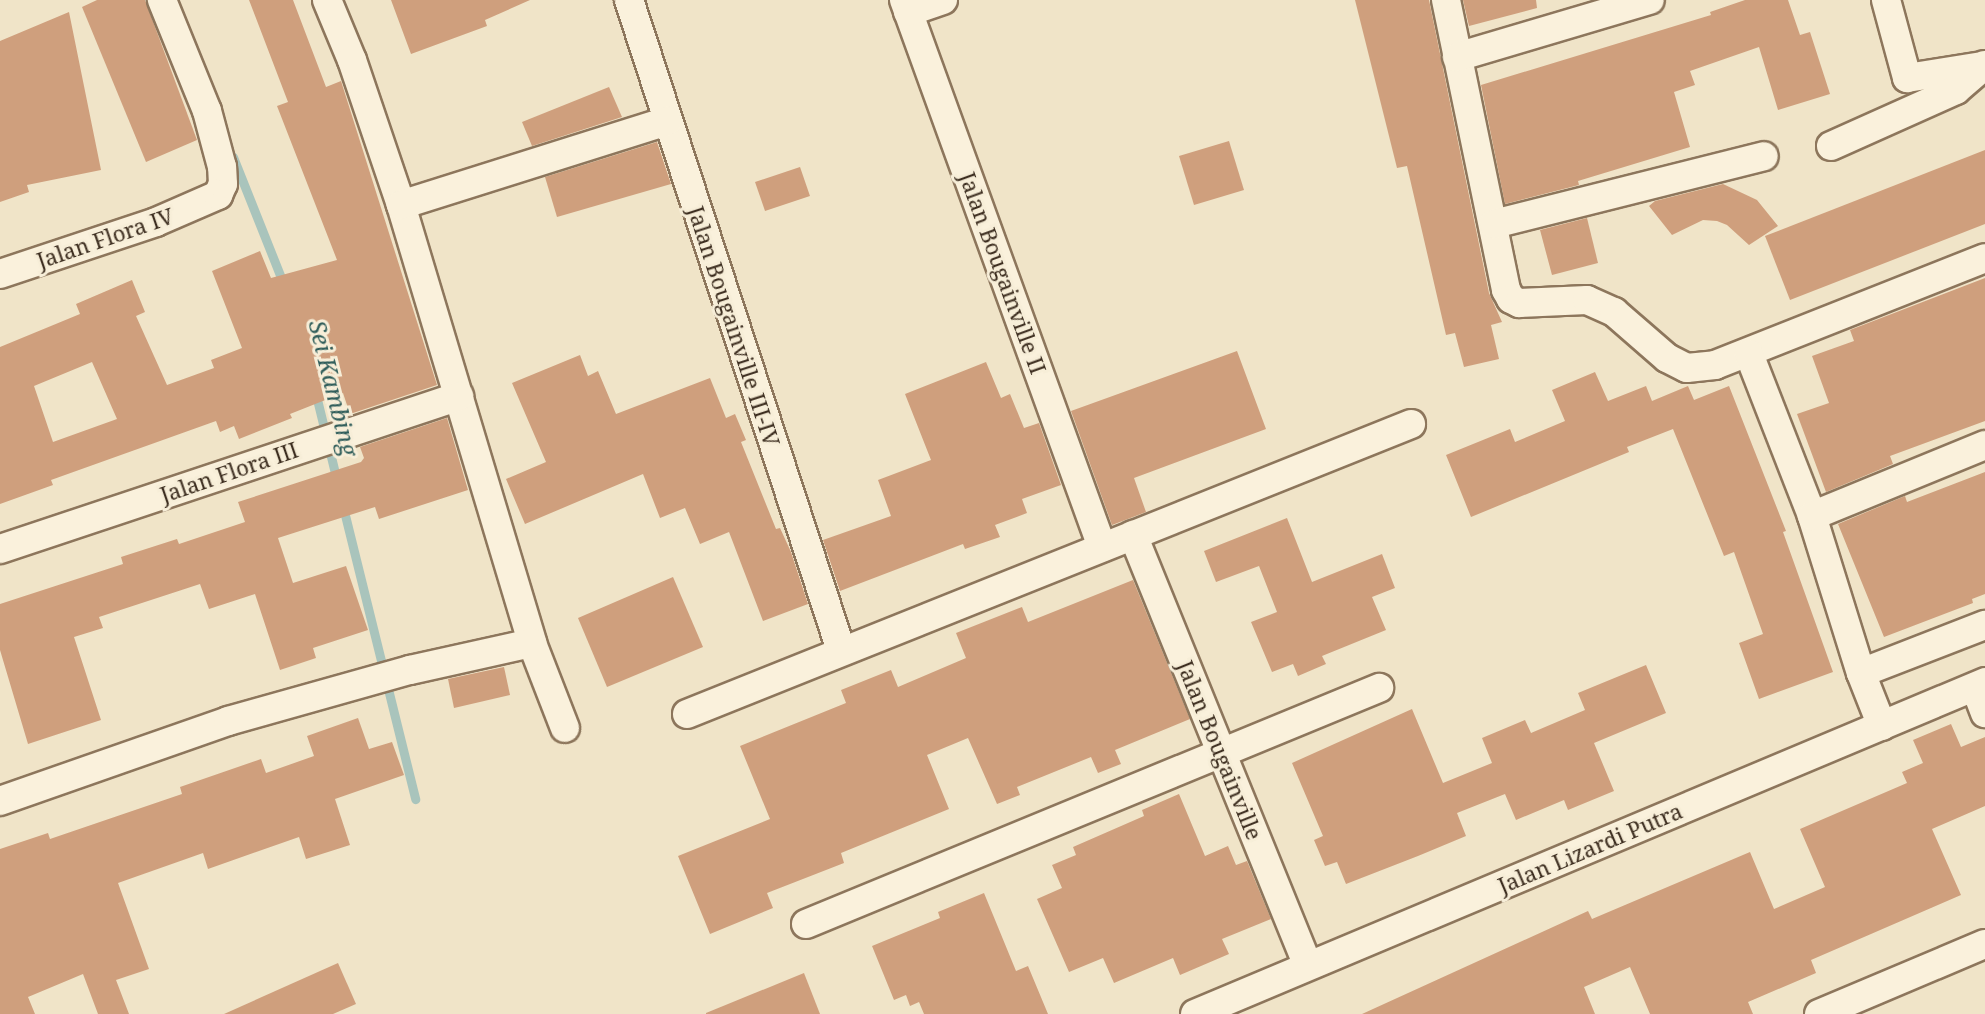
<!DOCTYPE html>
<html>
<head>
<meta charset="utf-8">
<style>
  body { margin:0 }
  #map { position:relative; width:1985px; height:1014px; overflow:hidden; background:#f0e4c8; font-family:"Noto Serif",serif }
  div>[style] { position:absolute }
  .stream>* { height:9px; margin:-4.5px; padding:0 4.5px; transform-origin:4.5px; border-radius:4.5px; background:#a9c4bc }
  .building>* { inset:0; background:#cf9f7d }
  .roads { filter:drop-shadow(2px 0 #8d765c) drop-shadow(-2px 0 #8d765c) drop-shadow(0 2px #8d765c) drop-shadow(0 -2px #8d765c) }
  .minor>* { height:28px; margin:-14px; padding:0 14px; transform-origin:14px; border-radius:14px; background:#faf1dc }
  span { translate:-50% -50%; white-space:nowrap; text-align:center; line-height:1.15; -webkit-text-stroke:6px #f7eed8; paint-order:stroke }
  .street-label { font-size:22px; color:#3d2e20 }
  .water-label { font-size:24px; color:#2f5d5a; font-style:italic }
</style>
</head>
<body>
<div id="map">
  <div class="stream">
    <div style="left:233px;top:157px;width:138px;rotate:68.3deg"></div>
    <div style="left:315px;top:391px;width:93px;rotate:76.3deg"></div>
    <div style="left:343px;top:507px;width:301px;rotate:76.1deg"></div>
  </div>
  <div class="building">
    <div style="clip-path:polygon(97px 0,145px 0,197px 140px,146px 162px,82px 7px)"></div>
    <div style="clip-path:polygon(evenodd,249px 0,293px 0,326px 87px,341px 81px,437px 385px,350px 414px,343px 393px,290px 414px,292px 418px,239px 439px,234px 426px,220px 432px,216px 421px,51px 480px,53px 485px,0 504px,0 347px,80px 314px,76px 304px,132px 280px,145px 312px,136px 316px,167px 385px,214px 368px,211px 360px,242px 348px,212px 271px,260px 251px,271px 278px,337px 260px,277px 106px,288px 102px,249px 0,92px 362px,117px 419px,53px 442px,34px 386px,92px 362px)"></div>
    <div style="clip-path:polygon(391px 0,530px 0,485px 20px,487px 26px,411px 54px)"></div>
    <div style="clip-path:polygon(1355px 0,1429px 0,1489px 293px,1502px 322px,1491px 325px,1499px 359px,1464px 367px,1455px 333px,1446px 335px,1407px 166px,1397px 168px)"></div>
    <div style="clip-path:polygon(1463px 0,1536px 0,1537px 8px,1469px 26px)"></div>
    <div style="clip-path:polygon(1745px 0,1788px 0,1800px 35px,1810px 32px,1830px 94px,1778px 110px,1759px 47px,1690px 71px,1695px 85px,1674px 92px,1690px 147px,1578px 181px,1579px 185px,1505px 204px,1481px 85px,1711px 15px,1710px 12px)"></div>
    <div style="clip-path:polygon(69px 12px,101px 170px,27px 185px,29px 192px,0 202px,0 41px)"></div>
    <div style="clip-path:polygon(609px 87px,622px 117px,532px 146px,522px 122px)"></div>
    <div style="clip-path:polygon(1229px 141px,1244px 190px,1194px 205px,1179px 156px)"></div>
    <div style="clip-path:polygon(657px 142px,671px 184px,557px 217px,545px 177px)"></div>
    <div style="clip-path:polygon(1985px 150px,1985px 224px,1790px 300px,1765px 236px)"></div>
    <div style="clip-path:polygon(800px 167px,810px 196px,765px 211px,755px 182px)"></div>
    <div style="clip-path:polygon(1723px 184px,1757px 200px,1778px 226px,1749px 245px,1727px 225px,1717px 221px,1703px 220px,1672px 235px,1649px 206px,1655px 201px)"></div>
    <div style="clip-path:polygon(1587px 218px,1598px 263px,1552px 275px,1540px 230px)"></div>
    <div style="clip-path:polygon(1985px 278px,1985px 421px,1890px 456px,1893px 464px,1826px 492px,1797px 414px,1829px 403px,1812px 356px,1854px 341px,1850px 330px)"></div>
    <div style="clip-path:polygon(1237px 351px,1266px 429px,1134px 478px,1146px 512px,1112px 525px,1071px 411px)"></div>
    <div style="clip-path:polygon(580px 355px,588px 376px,598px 371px,616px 414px,710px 378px,726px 418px,735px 414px,746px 440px,741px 442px,776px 529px,780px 528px,791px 552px,808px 604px,763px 621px,729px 532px,700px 544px,685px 508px,660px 518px,643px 474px,525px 524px,506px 479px,546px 462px,512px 383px)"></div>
    <div style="clip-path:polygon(986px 362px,1001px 398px,1010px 394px,1024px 428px,1039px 423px,1061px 485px,1022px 499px,1027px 513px,995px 525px,1000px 537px,965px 549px,963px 544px,840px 591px,823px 540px,891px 516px,878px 480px,931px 460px,905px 394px)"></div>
    <div style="clip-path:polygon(1595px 372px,1608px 401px,1646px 386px,1652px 401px,1688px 386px,1694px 400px,1729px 386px,1786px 531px,1783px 532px,1833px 672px,1759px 699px,1739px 643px,1763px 634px,1734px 552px,1724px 556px,1673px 429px,1627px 447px,1629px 452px,1471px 517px,1446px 455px,1510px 429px,1515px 442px,1565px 421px,1552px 390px)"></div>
    <div style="clip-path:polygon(447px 418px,468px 490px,379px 519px,375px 507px,278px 538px,293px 583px,346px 566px,368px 630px,313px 648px,316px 658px,280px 670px,255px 594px,209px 609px,200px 584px,99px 617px,103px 628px,74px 637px,101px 720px,28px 744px,0 650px,0 604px,123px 564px,121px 557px,177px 539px,179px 544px,245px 522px,238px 502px,361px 462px,364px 458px,360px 447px)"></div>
    <div style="clip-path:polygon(1985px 472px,1985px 594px,1972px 599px,1973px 603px,1884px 637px,1838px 524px,1905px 496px,1907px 502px)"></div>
    <div style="clip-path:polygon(1287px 518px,1312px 582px,1382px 554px,1395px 588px,1372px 597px,1386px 630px,1322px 656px,1326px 664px,1298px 676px,1293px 664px,1272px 672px,1251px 622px,1277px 612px,1259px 566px,1216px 582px,1204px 551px)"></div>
    <div style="clip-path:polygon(673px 577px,703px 647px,607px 687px,578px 618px)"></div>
    <div style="clip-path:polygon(1133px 580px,1190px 719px,1115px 750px,1121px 764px,1098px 773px,1091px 757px,1017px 787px,1020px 795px,997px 804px,968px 738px,927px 755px,949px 809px,841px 853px,844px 863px,767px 893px,773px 908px,710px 934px,678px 856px,770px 819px,740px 746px,846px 703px,841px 690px,891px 670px,898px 687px,966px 658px,956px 633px,1022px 607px,1028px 622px)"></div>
    <div style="clip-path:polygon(1646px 665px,1666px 713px,1594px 743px,1614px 791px,1568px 810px,1564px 800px,1516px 820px,1505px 794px,1457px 813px,1466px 836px,1418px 856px,1346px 884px,1337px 862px,1325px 866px,1314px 840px,1323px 836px,1292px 763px,1412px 709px,1443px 783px,1492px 763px,1482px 738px,1525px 720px,1531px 733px,1585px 710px,1578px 693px)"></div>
    <div style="clip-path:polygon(504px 667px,510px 695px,454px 708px,448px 679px)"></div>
    <div style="clip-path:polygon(358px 718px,369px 749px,392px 742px,404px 775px,335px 799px,350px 845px,306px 859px,299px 837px,208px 869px,203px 853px,118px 883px,149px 969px,116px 980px,129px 1014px,98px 1014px,83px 974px,28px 997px,35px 1014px,0 1014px,0 849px,48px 833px,50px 839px,182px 794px,180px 787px,261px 759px,266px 773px,314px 756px,307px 736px)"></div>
    <div style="clip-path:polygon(1951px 724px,1961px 747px,1985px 737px,1985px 806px,1932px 829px,1961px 895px,1811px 960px,1816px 973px,1748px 1002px,1753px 1014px,1650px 1014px,1630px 967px,1584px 987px,1595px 1014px,1362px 1014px,1588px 911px,1592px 919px,1750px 852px,1774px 909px,1825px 887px,1800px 829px,1907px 783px,1902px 772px,1923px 763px,1913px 740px)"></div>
    <div style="clip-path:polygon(1179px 794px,1205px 856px,1228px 846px,1236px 865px,1247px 861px,1271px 919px,1222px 939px,1229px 954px,1180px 975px,1173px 958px,1114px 983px,1103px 958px,1069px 972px,1037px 899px,1062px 888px,1052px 865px,1076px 855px,1073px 847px,1144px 816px,1142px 810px)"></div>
    <div style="clip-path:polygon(984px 893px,1016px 971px,1028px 966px,1048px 1014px,924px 1014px,919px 1002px,910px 1006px,906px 995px,894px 1000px,872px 946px,940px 918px,938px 912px)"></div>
    <div style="clip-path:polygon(338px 963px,356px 1004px,333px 1014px,224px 1014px)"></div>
    <div style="clip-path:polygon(804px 973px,820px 1014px,706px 1014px,706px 1013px)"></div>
  </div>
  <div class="roads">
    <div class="minor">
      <div style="left:327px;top:0;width:65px;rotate:67.4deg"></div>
      <div style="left:352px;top:60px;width:153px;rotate:71.3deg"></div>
      <div style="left:401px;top:205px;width:457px;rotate:73.3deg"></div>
      <div style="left:532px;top:643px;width:91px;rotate:68.8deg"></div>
      <div style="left:629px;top:0;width:684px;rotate:71.94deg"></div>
      <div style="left:904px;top:0;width:582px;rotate:70.1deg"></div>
      <div style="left:1446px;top:0;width:296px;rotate:78.3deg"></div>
      <div style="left:1506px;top:290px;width:10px;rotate:61deg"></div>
      <div style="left:1511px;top:299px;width:9px;rotate:27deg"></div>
      <div style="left:1519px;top:303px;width:68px;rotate:-2.5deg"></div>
      <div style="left:1587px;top:300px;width:30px;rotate:24deg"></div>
      <div style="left:1614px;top:312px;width:70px;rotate:41deg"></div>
      <div style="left:1667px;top:358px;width:22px;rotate:27deg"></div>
      <div style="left:1687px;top:368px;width:28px;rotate:-6deg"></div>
      <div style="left:1715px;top:365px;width:290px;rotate:-21.6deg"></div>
      <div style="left:1886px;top:0;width:81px;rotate:74.9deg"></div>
      <div style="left:1907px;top:78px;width:76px;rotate:-9.1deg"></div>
      <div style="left:908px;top:12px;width:37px;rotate:-19deg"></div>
      <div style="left:1457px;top:57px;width:201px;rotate:-16.5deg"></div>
      <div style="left:1831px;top:146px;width:137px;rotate:-24.1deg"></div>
      <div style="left:1956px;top:90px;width:38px;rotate:-41deg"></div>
      <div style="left:401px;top:205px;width:279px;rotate:-17.5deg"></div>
      <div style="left:1494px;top:224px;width:278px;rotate:-14.1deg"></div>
      <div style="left:0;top:274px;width:164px;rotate:-18.4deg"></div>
      <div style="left:156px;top:222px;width:68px;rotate:-23.5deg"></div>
      <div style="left:218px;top:195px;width:12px;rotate:-66deg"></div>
      <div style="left:223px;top:184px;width:17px;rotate:-93deg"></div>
      <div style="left:222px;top:167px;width:58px;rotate:-105deg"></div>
      <div style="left:207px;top:111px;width:120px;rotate:-112.1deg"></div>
      <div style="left:1749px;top:354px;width:174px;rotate:68.7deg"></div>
      <div style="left:1812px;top:516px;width:164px;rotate:72.7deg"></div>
      <div style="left:1861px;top:673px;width:57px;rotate:68.4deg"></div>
      <div style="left:1812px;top:516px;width:187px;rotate:-22.3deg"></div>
      <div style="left:1133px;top:535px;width:464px;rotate:67.9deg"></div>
      <div style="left:0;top:549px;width:484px;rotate:-18.4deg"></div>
      <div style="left:1861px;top:673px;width:133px;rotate:-21.2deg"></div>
      <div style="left:1975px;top:687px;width:28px;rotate:69deg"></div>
      <div style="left:687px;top:714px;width:780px;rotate:-21.83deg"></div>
      <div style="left:0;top:801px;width:242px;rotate:-19.3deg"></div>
      <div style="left:228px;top:721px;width:189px;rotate:-15.7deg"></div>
      <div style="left:410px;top:670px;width:125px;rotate:-12.5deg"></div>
      <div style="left:806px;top:924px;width:620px;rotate:-22.39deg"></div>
      <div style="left:1195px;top:1014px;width:857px;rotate:-22.79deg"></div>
      <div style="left:1819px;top:1014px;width:180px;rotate:-22.9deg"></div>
    </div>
  </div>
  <div class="street-label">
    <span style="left:105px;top:238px;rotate:-19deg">Jalan Flora IV</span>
    <span style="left:1003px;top:273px;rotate:70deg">Jalan Bougainville II</span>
    <span style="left:734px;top:326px;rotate:72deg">Jalan Bougainville III-IV</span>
    <span style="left:229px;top:472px;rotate:-19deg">Jalan Flora III</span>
    <span style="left:1220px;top:750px;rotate:68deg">Jalan Bougainville</span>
    <span style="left:1590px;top:848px;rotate:-23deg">Jalan Lizardi Putra</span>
  </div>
  <div class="water-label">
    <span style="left:334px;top:388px;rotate:76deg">Sei Kambing</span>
  </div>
</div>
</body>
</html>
